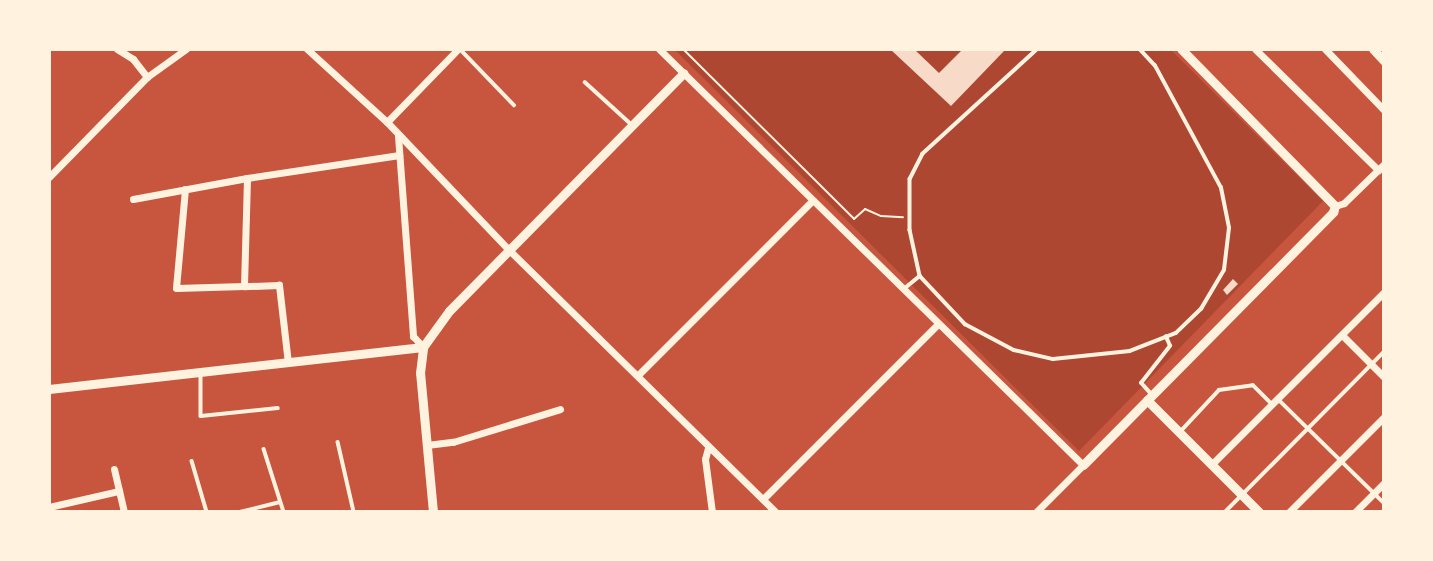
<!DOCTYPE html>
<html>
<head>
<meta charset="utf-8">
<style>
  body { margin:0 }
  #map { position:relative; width:1433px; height:561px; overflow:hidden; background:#c8553d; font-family:"Golos Text",sans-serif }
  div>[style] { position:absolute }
  .green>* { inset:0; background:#ae4732 }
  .building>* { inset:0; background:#f7dbc8 }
  .path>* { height:2px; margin:-1px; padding:0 1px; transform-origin:1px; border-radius:1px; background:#fff3e0 }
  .service>* { height:3.5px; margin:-1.75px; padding:0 1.75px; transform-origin:1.75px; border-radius:1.75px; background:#fff3e0 }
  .minor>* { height:7px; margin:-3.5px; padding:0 3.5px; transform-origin:3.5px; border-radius:3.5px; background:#fff3e0 }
  .tertiary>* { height:9px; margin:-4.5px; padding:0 4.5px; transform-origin:4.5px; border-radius:4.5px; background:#fff3e0 }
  span { translate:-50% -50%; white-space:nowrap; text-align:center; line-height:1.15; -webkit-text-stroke:5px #fff3e0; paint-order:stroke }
  .frame { position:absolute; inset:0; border:51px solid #fff3e0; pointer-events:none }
</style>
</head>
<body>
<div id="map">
  <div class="green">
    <div style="clip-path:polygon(674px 49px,1170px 49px,1323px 201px,1079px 451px)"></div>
  </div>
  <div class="building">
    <div style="clip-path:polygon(890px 49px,914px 49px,939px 73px,963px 49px,1004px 51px,951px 106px)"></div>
    <div style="clip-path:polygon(1233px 279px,1238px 284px,1227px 295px,1223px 290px)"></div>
  </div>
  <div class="path">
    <div style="left:683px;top:49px;width:241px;rotate:44.8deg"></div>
    <div style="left:854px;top:219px;width:15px;rotate:-42deg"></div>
    <div style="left:865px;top:209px;width:17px;rotate:24deg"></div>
    <div style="left:881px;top:216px;width:22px;rotate:3deg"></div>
  </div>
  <div class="service">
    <div style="left:460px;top:49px;width:78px;rotate:46deg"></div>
    <div style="left:1038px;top:49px;width:156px;rotate:137.6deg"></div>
    <div style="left:923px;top:154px;width:28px;rotate:117deg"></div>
    <div style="left:910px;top:179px;width:51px;rotate:90deg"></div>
    <div style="left:910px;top:230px;width:47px;rotate:77.7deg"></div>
    <div style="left:920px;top:276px;width:66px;rotate:46.8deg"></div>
    <div style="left:965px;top:324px;width:55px;rotate:28deg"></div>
    <div style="left:1014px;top:350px;width:40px;rotate:13deg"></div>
    <div style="left:1053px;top:359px;width:77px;rotate:-5.9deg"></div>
    <div style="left:1130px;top:351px;width:49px;rotate:-21.4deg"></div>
    <div style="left:1176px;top:333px;width:35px;rotate:-44deg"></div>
    <div style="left:1201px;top:309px;width:45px;rotate:-59.5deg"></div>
    <div style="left:1224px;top:270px;width:42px;rotate:-83.2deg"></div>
    <div style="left:1229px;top:228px;width:41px;rotate:-101.3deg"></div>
    <div style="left:1221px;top:188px;width:139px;rotate:-118.4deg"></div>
    <div style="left:1155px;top:66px;width:23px;rotate:-133deg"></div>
    <div style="left:585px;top:82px;width:62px;rotate:42.4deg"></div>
    <div style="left:905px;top:288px;width:19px;rotate:-39deg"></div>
    <div style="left:201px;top:374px;width:42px;rotate:90deg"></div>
    <div style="left:201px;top:416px;width:77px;rotate:-5.9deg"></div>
    <div style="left:1150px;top:393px;width:13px;rotate:-132deg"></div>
    <div style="left:1141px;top:383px;width:47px;rotate:-51.9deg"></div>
    <div style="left:1170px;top:346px;width:10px;rotate:-114deg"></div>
    <div style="left:1279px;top:400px;width:147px;rotate:44.4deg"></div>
    <div style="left:1180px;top:432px;width:57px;rotate:-47.1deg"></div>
    <div style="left:1219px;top:390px;width:34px;rotate:-8deg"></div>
    <div style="left:1253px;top:385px;width:27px;rotate:45deg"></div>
    <div style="left:338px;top:442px;width:72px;rotate:77.1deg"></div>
    <div style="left:264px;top:449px;width:66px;rotate:72.4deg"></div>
    <div style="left:192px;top:461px;width:53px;rotate:73.6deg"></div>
    <div style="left:240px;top:512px;width:41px;rotate:-14deg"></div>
    <div style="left:1225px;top:512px;width:226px;rotate:-45.2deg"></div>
  </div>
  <div class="minor">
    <div style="left:117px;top:49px;width:19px;rotate:32deg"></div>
    <div style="left:133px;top:59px;width:23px;rotate:52deg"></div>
    <div style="left:307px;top:49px;width:108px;rotate:42.4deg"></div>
    <div style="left:387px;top:122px;width:177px;rotate:46.4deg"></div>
    <div style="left:509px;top:250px;width:374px;rotate:44.5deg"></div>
    <div style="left:659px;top:49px;width:594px;rotate:44.45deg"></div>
    <div style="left:1083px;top:465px;width:66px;rotate:135deg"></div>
    <div style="left:1255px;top:49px;width:173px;rotate:44.5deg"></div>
    <div style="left:1325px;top:49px;width:85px;rotate:46deg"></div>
    <div style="left:387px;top:122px;width:102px;rotate:-45.8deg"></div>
    <div style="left:398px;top:136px;width:201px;rotate:85.7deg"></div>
    <div style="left:413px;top:336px;width:15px;rotate:48deg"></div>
    <div style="left:49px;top:177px;width:140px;rotate:-45.6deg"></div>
    <div style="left:147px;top:77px;width:48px;rotate:-35.7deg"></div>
    <div style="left:185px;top:189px;width:99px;rotate:95.2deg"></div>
    <div style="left:176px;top:288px;width:68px;rotate:-1.7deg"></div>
    <div style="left:133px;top:199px;width:116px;rotate:-10.4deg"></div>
    <div style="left:1335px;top:206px;width:9px;rotate:-18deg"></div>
    <div style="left:1344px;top:203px;width:56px;rotate:-44.3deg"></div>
    <div style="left:1342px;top:335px;width:59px;rotate:45deg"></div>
    <div style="left:288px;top:363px;width:79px;rotate:-96.6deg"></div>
    <div style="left:279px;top:285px;width:35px;rotate:178deg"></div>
    <div style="left:244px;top:286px;width:108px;rotate:-88.4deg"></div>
    <div style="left:247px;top:178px;width:154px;rotate:-8.6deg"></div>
    <div style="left:638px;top:375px;width:247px;rotate:-45deg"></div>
    <div style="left:427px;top:445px;width:26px;rotate:-7deg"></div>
    <div style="left:453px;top:442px;width:112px;rotate:-17.1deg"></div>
    <div style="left:708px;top:448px;width:11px;rotate:105deg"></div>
    <div style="left:705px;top:459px;width:53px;rotate:82.5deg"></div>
    <div style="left:1212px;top:464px;width:243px;rotate:-45deg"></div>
    <div style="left:114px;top:469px;width:44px;rotate:76.9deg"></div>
    <div style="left:763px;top:499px;width:247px;rotate:-45deg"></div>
    <div style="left:49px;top:507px;width:72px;rotate:-12.9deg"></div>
    <div style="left:1289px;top:512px;width:134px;rotate:-45deg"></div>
    <div style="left:1355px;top:512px;width:41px;rotate:-45deg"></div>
  </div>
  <div class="tertiary">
    <div style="left:1373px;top:49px;width:16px;rotate:47deg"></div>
    <div style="left:49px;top:389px;width:376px;rotate:-6.4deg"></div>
    <div style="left:1147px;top:400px;width:158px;rotate:45deg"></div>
    <div style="left:1083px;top:465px;width:356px;rotate:-45.3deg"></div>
    <div style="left:1333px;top:212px;width:6px;rotate:-72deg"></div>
    <div style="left:1335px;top:206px;width:220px;rotate:-134.4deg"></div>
    <div style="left:433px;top:512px;width:140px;rotate:-95.3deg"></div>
    <div style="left:420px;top:373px;width:26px;rotate:-83deg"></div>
    <div style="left:423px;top:347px;width:44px;rotate:-54.2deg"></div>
    <div style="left:449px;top:311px;width:334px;rotate:-45.4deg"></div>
  </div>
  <div class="frame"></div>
</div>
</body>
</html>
